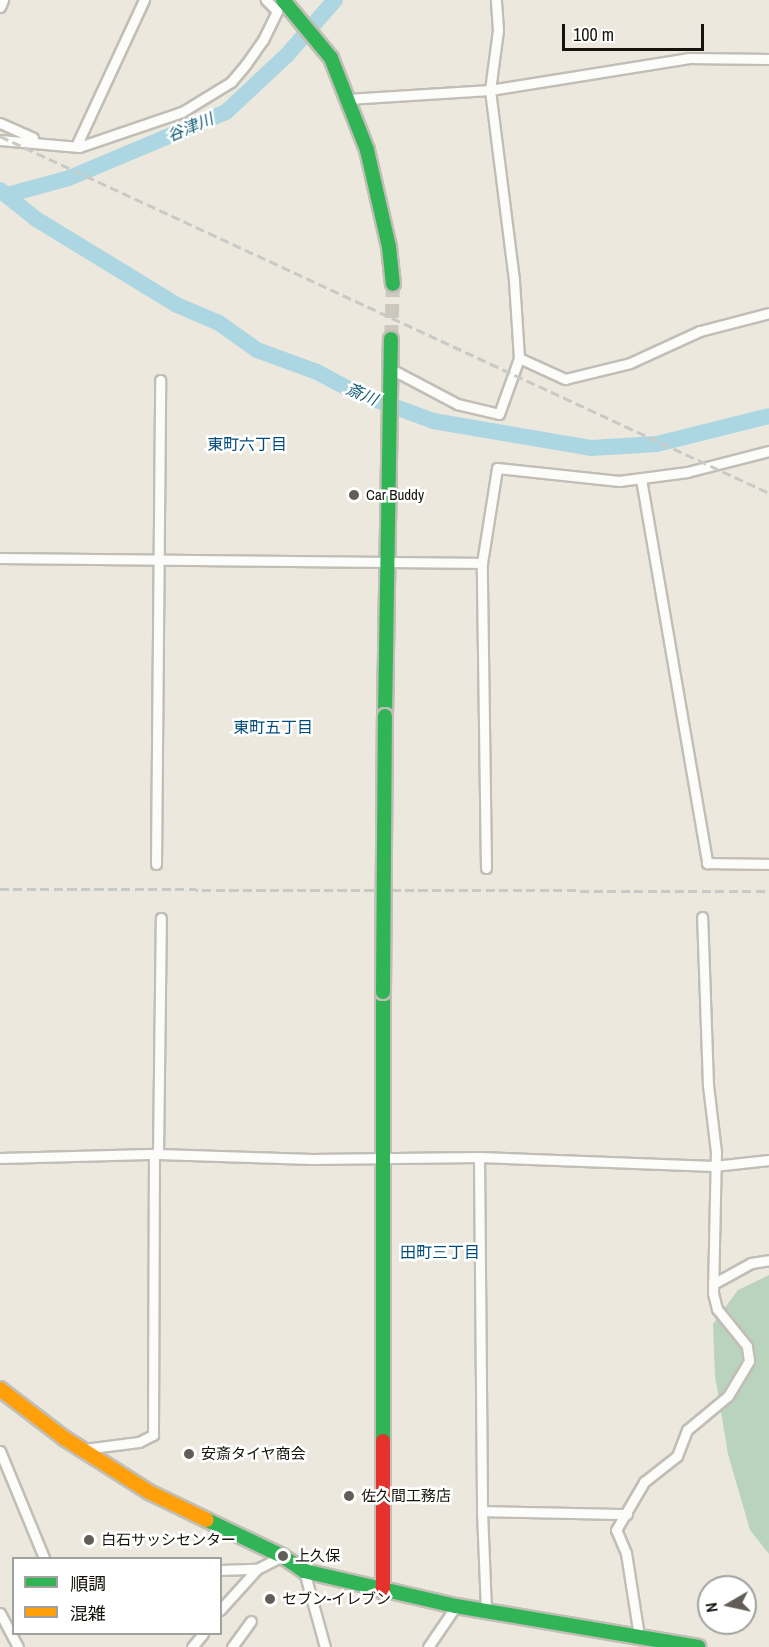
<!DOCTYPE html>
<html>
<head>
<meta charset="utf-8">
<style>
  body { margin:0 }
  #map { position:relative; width:769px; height:1647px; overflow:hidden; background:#ece8de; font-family:"Archivo Narrow","Noto Sans JP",sans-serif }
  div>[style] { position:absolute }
  .forest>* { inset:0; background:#b9d3bc }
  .river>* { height:16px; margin:-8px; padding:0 8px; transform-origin:8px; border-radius:8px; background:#add6e3 }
  .secondary-tunnel>* { height:14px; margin-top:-7px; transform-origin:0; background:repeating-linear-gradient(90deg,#ccc8be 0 14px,transparent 0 21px) }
  .roads { filter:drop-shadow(2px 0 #c1beb6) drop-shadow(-2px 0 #c1beb6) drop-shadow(0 2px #c1beb6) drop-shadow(0 -2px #c1beb6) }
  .street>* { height:9px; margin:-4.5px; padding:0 4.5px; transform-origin:4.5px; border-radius:4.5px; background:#fcfcfa }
  .fast>* { height:14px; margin:-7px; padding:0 7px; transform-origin:7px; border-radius:7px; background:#30b455 }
  .slow>* { height:14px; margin:-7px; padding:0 7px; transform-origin:7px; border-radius:7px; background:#ff9f0a }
  .jam>* { height:14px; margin:-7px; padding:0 7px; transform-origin:7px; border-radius:7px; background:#e5322d }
  .rail>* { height:3px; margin-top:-1.5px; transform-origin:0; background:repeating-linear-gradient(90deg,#c9c9c5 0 9px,transparent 0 13.5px) }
  .bridges { filter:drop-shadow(2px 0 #c1beb6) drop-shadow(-2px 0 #c1beb6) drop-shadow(0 2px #c1beb6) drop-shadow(0 -2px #c1beb6) }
  .fast-bridge>* { height:14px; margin:-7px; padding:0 7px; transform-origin:7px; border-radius:7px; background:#30b455 }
  .dots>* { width:16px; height:16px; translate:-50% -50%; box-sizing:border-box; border:3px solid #fff; border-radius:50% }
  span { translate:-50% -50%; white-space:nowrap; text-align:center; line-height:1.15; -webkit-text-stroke:5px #fff; paint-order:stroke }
  .poi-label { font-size:15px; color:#15130c }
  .left { translate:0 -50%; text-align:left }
  .water-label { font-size:16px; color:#0e5d74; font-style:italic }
  .neighbourhood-label { font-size:16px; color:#034c7a }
  .legend { position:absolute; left:12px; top:1557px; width:210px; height:78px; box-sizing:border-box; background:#fff; border:2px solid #a1a19e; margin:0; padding:8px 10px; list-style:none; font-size:18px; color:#15130c }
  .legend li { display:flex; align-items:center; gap:12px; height:30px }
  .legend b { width:30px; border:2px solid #a1a19e }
  .north { position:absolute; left:697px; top:1575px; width:60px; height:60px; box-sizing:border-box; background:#fff; border:2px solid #a1a19e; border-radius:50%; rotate:261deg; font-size:16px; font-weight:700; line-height:24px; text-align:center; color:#15130c }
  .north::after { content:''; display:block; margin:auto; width:21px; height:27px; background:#605e56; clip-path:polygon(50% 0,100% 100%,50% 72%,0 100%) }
  .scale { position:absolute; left:562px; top:24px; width:142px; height:27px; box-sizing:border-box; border:3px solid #15130c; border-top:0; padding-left:8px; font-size:18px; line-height:21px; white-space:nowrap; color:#15130c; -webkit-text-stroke:4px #fff; paint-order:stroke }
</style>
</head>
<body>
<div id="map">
  <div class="forest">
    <div style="clip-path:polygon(769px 1275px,769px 1554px,750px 1530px,728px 1454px,715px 1376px,713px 1324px,738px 1290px)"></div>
  </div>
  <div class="river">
    <div style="left:0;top:190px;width:46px;rotate:38.9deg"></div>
    <div style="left:36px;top:219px;width:165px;rotate:31.4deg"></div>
    <div style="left:177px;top:305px;width:46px;rotate:23.2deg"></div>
    <div style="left:219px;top:323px;width:47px;rotate:35.4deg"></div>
    <div style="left:257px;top:350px;width:64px;rotate:20.1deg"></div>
    <div style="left:317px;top:372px;width:40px;rotate:28deg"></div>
    <div style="left:352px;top:391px;width:86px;rotate:20.3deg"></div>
    <div style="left:433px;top:421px;width:160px;rotate:9.7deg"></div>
    <div style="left:591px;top:448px;width:66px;rotate:-3.5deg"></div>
    <div style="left:657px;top:444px;width:115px;rotate:-14deg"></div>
    <div style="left:7px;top:195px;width:64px;rotate:-15.3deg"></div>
    <div style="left:69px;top:178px;width:170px;rotate:-22.8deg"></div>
    <div style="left:226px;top:112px;width:83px;rotate:-43.1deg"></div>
    <div style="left:287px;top:55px;width:73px;rotate:-48.9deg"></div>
  </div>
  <div class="secondary-tunnel">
    <div style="left:391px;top:339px;width:55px;rotate:-87.9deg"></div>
  </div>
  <div class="roads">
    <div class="street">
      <div style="left:0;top:7px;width:8px;rotate:-67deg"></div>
      <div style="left:347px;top:99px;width:143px;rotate:-3.6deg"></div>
      <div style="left:490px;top:90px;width:202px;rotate:-9.1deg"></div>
      <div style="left:689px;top:58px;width:80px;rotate:0.7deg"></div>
      <div style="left:0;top:123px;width:36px;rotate:24deg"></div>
      <div style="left:0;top:140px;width:79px;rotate:5.1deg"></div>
      <div style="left:79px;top:147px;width:109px;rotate:-18.8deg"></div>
      <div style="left:182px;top:112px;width:57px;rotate:-31.5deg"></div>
      <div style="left:231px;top:82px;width:23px;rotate:-50deg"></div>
      <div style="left:246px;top:64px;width:29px;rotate:-55deg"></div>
      <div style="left:263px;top:40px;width:32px;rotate:-64deg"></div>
      <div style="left:277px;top:11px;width:16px;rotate:-135deg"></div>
      <div style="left:79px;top:147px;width:5px;rotate:-101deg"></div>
      <div style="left:78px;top:142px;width:157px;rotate:-65.1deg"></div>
      <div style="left:519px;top:358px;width:51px;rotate:24.5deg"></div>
      <div style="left:565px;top:379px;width:67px;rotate:-13.8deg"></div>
      <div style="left:630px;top:363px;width:77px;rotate:-24.6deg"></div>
      <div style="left:700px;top:331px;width:71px;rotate:-14.6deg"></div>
      <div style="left:391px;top:369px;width:75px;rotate:27.9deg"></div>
      <div style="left:457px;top:404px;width:43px;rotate:13.4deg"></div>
      <div style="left:499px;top:414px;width:59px;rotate:-70.3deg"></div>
      <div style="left:519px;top:358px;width:78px;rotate:-93.7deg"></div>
      <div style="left:514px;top:280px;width:192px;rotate:-97.2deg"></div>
      <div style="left:490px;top:90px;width:61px;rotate:-82.4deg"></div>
      <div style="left:498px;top:30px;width:30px;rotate:-94deg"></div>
      <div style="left:641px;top:479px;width:390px;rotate:80.2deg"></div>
      <div style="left:707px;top:863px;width:62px;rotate:0.9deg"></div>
      <div style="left:0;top:558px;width:482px;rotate:0.6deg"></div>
      <div style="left:156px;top:864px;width:484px;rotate:-89.5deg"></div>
      <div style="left:486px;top:868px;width:305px;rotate:-90.8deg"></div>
      <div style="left:482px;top:563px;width:96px;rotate:-81deg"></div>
      <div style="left:497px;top:468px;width:123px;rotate:6.1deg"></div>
      <div style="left:619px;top:481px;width:69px;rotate:-7.5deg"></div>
      <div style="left:687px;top:472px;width:85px;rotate:-14.4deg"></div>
      <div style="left:158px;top:1154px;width:236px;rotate:-89.3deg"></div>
      <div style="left:479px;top:1157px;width:354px;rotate:89.5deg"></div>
      <div style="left:482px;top:1511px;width:101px;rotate:87.7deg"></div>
      <div style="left:0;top:1158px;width:158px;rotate:-1.5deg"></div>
      <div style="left:158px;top:1154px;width:154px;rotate:1.9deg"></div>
      <div style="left:312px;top:1159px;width:167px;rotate:-0.7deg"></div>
      <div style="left:479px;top:1157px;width:235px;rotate:2.2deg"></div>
      <div style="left:714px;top:1166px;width:55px;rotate:-6.2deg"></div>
      <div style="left:713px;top:1284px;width:43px;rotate:-28.9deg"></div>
      <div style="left:751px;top:1263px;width:18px;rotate:-9deg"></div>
      <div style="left:84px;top:1449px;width:55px;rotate:-7.3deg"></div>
      <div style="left:139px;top:1442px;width:16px;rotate:-27deg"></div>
      <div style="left:153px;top:1435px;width:279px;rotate:-89.8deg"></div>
      <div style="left:0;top:1451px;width:116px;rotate:67.6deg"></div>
      <div style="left:482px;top:1511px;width:145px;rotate:1.2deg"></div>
      <div style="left:220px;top:1570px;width:37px;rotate:-2deg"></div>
      <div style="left:304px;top:1571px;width:79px;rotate:74.6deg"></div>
      <div style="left:220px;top:1610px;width:55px;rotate:-47.9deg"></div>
      <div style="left:257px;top:1569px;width:28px;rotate:-27deg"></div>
      <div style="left:0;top:1613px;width:38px;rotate:62deg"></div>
      <div style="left:639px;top:1636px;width:84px;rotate:-98.9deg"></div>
      <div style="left:626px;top:1553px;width:25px;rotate:-113deg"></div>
      <div style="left:616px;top:1530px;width:56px;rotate:-59.7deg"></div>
      <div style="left:644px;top:1482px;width:42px;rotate:-38.2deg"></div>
      <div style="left:677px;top:1456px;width:28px;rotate:-69deg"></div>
      <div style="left:687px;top:1430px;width:53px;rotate:-39.7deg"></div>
      <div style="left:728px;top:1396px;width:41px;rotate:-59deg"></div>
      <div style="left:749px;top:1361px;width:15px;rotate:-98deg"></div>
      <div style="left:747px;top:1346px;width:48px;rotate:-129deg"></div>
      <div style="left:717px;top:1309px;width:16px;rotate:-104deg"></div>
      <div style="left:713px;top:1293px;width:141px;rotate:-88.8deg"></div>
      <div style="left:716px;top:1152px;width:67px;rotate:-96.8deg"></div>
      <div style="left:708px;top:1085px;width:168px;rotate:-92deg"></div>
      <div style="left:192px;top:1647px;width:17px;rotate:-50deg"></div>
      <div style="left:232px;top:1647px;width:32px;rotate:-54deg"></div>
      <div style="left:428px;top:1647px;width:50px;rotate:-55.7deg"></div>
    </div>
    <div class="fast">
      <div style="left:283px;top:0;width:75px;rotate:50.4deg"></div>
      <div style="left:331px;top:58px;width:99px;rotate:68.6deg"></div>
      <div style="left:367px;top:150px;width:99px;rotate:77.2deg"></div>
      <div style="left:389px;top:247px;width:37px;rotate:84deg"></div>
      <div style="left:385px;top:716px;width:377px;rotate:-89.1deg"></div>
      <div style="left:383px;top:992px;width:449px;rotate:90deg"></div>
      <div style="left:207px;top:1520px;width:83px;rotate:25.6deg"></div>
      <div style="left:282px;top:1556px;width:27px;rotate:34deg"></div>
      <div style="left:304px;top:1571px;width:156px;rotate:13deg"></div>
      <div style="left:456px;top:1606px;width:246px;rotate:9.6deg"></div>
    </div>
    <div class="slow">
      <div style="left:0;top:1389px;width:81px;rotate:37.4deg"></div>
      <div style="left:64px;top:1438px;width:101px;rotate:32.4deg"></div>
      <div style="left:149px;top:1492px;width:64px;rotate:25.8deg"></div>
    </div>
    <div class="jam">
      <div style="left:383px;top:1441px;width:151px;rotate:90deg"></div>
    </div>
  </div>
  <div class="rail">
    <div style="left:0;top:136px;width:848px;rotate:24.9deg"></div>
    <div style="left:0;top:889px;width:769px;rotate:0.15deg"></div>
  </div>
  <div class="bridges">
    <div class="fast-bridge">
      <div style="left:383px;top:992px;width:276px;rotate:-89.6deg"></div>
    </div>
  </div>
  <div class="dots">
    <div style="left:354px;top:495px;background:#605e56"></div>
    <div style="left:189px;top:1454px;background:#605e56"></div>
    <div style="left:349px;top:1496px;background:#605e56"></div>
    <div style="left:89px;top:1540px;background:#605e56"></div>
    <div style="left:283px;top:1556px;background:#605e56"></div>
    <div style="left:270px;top:1599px;background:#605e56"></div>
  </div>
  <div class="poi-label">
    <span class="left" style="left:366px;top:495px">Car Buddy</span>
    <span class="left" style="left:201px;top:1454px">安斎タイヤ商会</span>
    <span class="left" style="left:361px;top:1496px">佐久間工務店</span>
    <span class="left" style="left:101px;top:1540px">白石サッシセンター</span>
    <span class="left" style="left:295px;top:1556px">上久保</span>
    <span class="left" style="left:282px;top:1599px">セブン-イレブン</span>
  </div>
  <div class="water-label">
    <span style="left:190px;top:127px;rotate:-23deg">谷津川</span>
    <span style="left:362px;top:394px;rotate:23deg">斎川</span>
  </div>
  <div class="neighbourhood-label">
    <span style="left:247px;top:444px">東町六丁目</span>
    <span style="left:273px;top:727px">東町五丁目</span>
    <span style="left:440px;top:1252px">田町三丁目</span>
  </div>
  <ul class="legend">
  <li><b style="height:8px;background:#30b455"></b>順調</li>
  <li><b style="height:8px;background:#ff9f0a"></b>混雑</li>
  </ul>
  <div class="north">N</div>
  <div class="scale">100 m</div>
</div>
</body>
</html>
